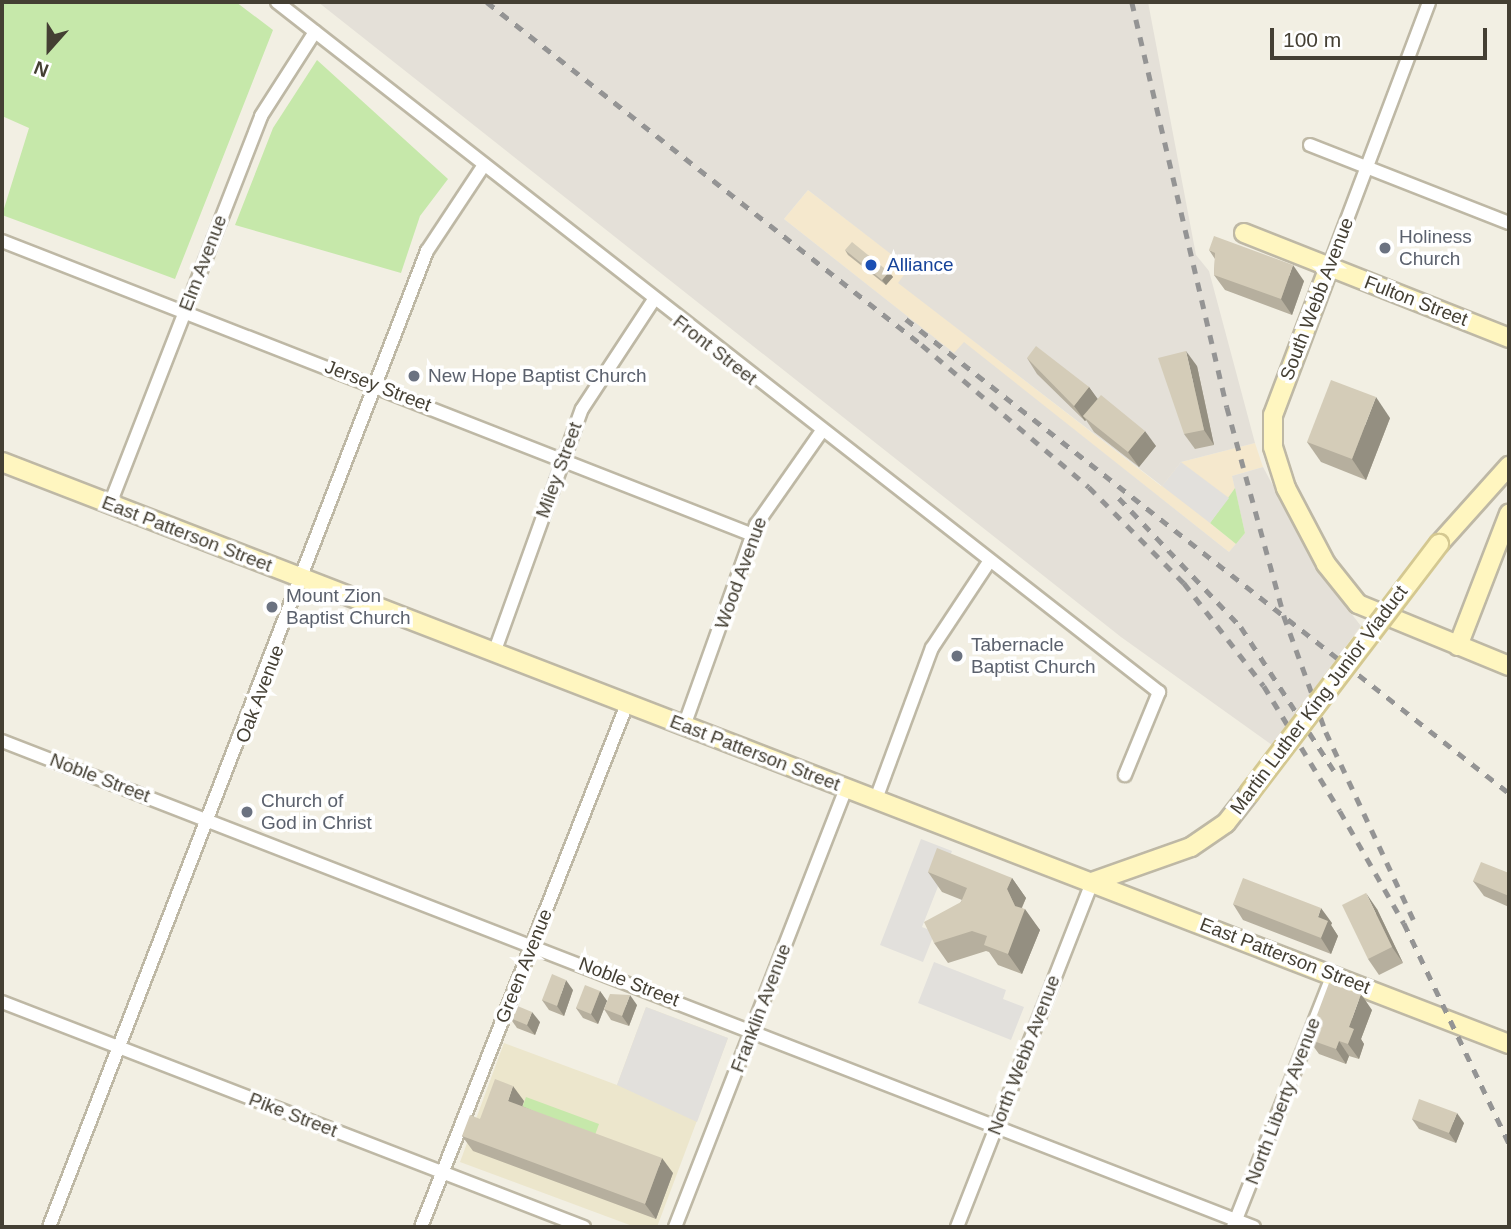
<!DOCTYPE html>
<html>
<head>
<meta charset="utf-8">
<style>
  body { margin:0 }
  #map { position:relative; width:1511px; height:1229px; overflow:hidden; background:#f2efe3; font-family:Arial,sans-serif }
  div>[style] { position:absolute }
  .commercial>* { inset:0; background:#f5e8cd }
  .industrial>* { inset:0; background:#e4e0d8 }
  .education>* { inset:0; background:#ece6cc }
  .green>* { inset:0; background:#c6e8aa }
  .parking>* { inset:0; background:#e2e0dc }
  .roads { filter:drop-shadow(2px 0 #beb8a5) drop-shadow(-2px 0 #beb8a5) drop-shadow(0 2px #beb8a5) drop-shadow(0 -2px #beb8a5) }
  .street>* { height:12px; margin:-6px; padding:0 6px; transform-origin:6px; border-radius:6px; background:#fff }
  .secondary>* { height:18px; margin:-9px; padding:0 9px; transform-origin:9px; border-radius:9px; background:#fff6c0 }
  .rail>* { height:4.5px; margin-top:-2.25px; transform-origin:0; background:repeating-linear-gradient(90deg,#949494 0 9px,transparent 0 18px) }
  .bridges { filter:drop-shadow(2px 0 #d4c891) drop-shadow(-2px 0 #d4c891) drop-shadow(0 2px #d4c891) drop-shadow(0 -2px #d4c891) }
  .secondary-bridge>* { height:18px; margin:-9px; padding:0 9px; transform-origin:9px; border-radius:9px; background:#fff6c0 }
  .wall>* { inset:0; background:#b6af9e }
  .shaded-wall>* { inset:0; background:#948f81 }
  .building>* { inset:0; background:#d4ccb8 }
  .dots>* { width:19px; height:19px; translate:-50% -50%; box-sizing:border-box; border:4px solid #fff; border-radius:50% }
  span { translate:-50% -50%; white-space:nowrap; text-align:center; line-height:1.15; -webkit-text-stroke:7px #fff; paint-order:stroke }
  .worship-label { font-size:19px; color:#5b616d }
  .left { translate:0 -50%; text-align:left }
  .street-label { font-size:19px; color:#443f33 }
  .transit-label { font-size:19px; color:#164399 }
  .frame { position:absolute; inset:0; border:4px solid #443f33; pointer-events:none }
  .north { position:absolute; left:14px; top:14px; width:70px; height:70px; -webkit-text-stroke:5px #fff; paint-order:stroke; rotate:201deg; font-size:19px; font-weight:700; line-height:28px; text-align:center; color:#443f33 }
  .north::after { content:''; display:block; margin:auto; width:24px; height:32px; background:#443f33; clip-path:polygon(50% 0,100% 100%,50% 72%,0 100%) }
  .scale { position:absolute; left:1270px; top:28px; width:217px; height:32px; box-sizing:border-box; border:4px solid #443f33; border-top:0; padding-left:9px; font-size:21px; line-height:24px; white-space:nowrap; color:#443f33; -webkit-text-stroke:5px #fff; paint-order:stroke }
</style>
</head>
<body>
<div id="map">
  <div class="commercial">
    <div style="clip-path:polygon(808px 190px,910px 268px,899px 283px,1161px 486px,1181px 462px,1255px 443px,1263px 467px,1232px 476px,1235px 488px,1210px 523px,1236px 544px,1229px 552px,964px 343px,955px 354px,784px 219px)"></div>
  </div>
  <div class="industrial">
    <div style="clip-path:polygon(318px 2px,1148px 2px,1196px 255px,1209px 271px,1255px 443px,1181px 462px,1162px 486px,898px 283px,909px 268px,808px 190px,784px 219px,954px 353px,964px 342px,1229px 552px,1245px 533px,1232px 476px,1263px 467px,1321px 575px,1361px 626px,1272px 745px,1121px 637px)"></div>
  </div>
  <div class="education">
    <div style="clip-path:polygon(646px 1007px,728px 1038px,657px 1227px,635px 1227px,460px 1162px,504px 1043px,617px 1085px)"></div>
  </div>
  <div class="green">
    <div style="clip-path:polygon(2px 2px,236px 2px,273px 30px,175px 279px,2px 215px,29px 128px,2px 116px)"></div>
    <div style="clip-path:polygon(317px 60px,448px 179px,420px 216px,401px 273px,235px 225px,273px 128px)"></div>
    <div style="clip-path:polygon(1235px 488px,1245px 533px,1236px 544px,1210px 523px)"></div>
    <div style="clip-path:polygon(526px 1097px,599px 1124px,592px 1143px,519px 1116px)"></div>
  </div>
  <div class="parking">
    <div style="clip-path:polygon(1181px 462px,1229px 498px,1210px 523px,1162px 486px)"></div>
    <div style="clip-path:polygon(921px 839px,952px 851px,922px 927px,935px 932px,923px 962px,880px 945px)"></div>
    <div style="clip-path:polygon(934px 962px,1006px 990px,1003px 999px,1024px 1007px,1011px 1040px,918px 1003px)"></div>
    <div style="clip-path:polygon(646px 1007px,728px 1038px,697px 1122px,617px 1085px)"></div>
  </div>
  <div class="roads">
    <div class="street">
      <div style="left:277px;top:2px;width:1120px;rotate:38.04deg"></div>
      <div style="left:1159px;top:692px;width:90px;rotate:112.3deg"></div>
      <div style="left:1310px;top:145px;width:214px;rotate:21.4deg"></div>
      <div style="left:2px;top:241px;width:806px;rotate:21.38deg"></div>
      <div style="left:1329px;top:267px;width:283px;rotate:-69.3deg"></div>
      <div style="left:110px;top:504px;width:416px;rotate:-68.7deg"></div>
      <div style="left:261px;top:116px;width:100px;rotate:-57.3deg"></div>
      <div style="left:494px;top:653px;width:259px;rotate:-70.2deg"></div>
      <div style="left:582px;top:409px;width:129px;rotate:-56.7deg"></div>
      <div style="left:684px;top:726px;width:214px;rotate:-70.3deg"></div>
      <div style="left:756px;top:525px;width:113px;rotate:-55deg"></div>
      <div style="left:2px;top:741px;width:1343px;rotate:21.22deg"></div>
      <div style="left:876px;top:799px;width:161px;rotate:-69.7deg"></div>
      <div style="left:932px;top:648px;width:103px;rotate:-56.5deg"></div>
      <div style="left:2px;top:1002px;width:624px;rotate:21.14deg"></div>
      <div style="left:49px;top:1227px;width:1047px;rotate:-68.83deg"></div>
      <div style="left:427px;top:251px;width:100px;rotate:-56.5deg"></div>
      <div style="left:421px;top:1227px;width:562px;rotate:-68.5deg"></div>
      <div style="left:675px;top:1227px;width:471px;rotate:-68.7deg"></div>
      <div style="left:957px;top:1227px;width:370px;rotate:-68.6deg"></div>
      <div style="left:1233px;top:1227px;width:272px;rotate:-68.4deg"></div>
    </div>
    <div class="secondary">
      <div style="left:1244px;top:233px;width:285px;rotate:21.6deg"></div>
      <div style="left:1329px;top:267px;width:158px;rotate:110.7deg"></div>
      <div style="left:1273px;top:415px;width:32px;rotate:90deg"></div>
      <div style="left:1273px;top:447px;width:43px;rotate:72.4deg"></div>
      <div style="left:1286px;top:488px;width:86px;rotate:62.2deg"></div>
      <div style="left:1326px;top:564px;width:51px;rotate:51.3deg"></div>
      <div style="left:1358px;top:604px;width:163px;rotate:22.3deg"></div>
      <div style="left:2px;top:462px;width:1615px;rotate:21.12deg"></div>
      <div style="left:1439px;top:544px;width:105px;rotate:-48.1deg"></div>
      <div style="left:1458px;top:646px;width:142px;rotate:-68.9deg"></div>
      <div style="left:1092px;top:882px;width:105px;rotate:-19.5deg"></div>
      <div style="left:1191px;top:847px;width:42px;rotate:-34.4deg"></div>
      <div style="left:1226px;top:823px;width:39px;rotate:-52deg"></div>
    </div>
  </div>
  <div class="rail">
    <div style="left:487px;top:2px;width:554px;rotate:38.26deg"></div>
    <div style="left:922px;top:345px;width:219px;rotate:40.4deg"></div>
    <div style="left:1089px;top:487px;width:135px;rotate:45.3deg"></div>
    <div style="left:1184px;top:583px;width:130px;rotate:52.2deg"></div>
    <div style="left:1264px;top:686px;width:146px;rotate:58.7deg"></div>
    <div style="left:1340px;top:811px;width:129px;rotate:60.3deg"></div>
    <div style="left:1404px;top:923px;width:244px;rotate:64.5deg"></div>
    <div style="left:1132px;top:2px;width:416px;rotate:76.8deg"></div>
    <div style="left:1227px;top:407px;width:217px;rotate:74.7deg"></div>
    <div style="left:1284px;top:616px;width:123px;rotate:70.1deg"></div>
    <div style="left:1326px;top:732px;width:213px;rotate:65deg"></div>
    <div style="left:906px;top:319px;width:767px;rotate:38.17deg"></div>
    <div style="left:1119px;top:498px;width:178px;rotate:46.6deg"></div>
    <div style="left:1241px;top:627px;width:171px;rotate:57.1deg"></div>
  </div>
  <div class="bridges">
    <div class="secondary-bridge">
      <div style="left:1250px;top:792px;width:312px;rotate:-52.7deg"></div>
    </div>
  </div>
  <div class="wall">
    <div style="clip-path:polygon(845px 250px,889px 272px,893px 277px,886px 285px,848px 255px)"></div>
    <div style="clip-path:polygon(1209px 250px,1304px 281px,1292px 315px,1225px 290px,1214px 275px,1215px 259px)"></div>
    <div style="clip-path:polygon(1027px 358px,1089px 387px,1097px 399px,1156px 446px,1139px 467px,1094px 432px,1086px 420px,1085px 421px,1037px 374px)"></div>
    <div style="clip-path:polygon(1197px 366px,1214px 445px,1195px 449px,1184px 434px)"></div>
    <div style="clip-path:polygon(1390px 418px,1366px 480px,1321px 462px,1307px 442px)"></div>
    <div style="clip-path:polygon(928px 872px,1012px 878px,1026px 898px,1022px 908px,1040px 930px,1022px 974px,998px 965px,989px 952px,986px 951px,948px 963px,934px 943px,962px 900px,942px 892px)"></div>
    <div style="clip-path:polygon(1509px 873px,1509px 907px,1484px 896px,1473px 881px)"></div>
    <div style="clip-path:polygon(1233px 904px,1332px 923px,1331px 925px,1338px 936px,1331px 954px,1243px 920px)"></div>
    <div style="clip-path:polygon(1377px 909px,1403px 963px,1379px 975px,1368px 959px)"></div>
    <div style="clip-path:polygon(573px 990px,564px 1016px,549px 1010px,542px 1000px)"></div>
    <div style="clip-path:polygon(600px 991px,607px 1001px,598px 1024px,583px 1018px,576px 1008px)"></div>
    <div style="clip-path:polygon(637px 1005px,629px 1026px,611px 1020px,604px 1009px)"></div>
    <div style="clip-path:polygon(1372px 1010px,1361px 1039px,1364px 1044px,1359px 1059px,1349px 1056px,1346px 1064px,1319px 1054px,1308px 1039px)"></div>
    <div style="clip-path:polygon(510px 1018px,540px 1022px,535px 1035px,517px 1028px)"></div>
    <div style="clip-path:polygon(524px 1101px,522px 1106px,673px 1173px,656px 1219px,473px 1151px,462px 1136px,480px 1119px)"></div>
    <div style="clip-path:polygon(1412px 1119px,1464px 1123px,1456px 1143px,1419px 1129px)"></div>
  </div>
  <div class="shaded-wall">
    <div style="clip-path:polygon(1293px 265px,1304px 281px,1292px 315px,1281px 299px)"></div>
    <div style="clip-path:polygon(889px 272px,893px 277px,886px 285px,882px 280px)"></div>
    <div style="clip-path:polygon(1186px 351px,1197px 366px,1214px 445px,1204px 430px)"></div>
    <div style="clip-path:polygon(1089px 387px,1100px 402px,1083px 416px,1086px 420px,1085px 421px,1074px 406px)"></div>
    <div style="clip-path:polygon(1376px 397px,1390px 418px,1366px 480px,1352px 459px)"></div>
    <div style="clip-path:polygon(1145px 431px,1156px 446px,1139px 467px,1128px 452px)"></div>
    <div style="clip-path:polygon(1012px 878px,1026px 898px,1021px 909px,1025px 909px,1040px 930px,1022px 974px,1008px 954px,1015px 906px,1007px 889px)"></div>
    <div style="clip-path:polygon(1366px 893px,1377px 909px,1403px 963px,1392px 947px)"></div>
    <div style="clip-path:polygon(1321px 908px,1332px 923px,1331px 925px,1338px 936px,1331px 954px,1321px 938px,1318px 917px)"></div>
    <div style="clip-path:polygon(566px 980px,573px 990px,564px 1016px,557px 1006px)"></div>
    <div style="clip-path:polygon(600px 991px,607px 1001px,598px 1024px,591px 1014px)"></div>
    <div style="clip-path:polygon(1361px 994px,1372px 1010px,1361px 1039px,1364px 1044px,1359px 1059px,1348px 1044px,1349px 1027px)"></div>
    <div style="clip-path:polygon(630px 995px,637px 1005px,629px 1026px,622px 1016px)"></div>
    <div style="clip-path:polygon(532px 1012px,540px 1022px,535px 1035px,527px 1025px)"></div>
    <div style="clip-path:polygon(1339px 1041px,1349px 1056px,1346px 1064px,1336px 1049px)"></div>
    <div style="clip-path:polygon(513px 1086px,524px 1101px,519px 1116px,508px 1101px)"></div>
    <div style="clip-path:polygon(1457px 1113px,1464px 1123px,1456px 1143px,1449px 1133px)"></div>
    <div style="clip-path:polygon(662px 1158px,673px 1173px,656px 1219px,645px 1204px)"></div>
  </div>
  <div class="building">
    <div style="clip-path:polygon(1214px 236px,1293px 265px,1281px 299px,1214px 275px,1215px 253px,1209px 250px)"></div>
    <div style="clip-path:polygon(852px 242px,889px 272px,882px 280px,845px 250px)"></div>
    <div style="clip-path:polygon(1036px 346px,1089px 387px,1074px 406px,1027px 358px)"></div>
    <div style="clip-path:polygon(1186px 351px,1204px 430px,1184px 434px,1158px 358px)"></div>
    <div style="clip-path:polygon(1331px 380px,1376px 397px,1352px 459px,1307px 442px)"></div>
    <div style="clip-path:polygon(1101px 395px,1145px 431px,1128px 452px,1083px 416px)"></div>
    <div style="clip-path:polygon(937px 848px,1012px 878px,1007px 889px,1015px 906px,1025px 909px,1008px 954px,984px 945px,987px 936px,972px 931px,934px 943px,924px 922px,961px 902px,967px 888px,928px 872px)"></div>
    <div style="clip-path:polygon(1481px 862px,1509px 873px,1509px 896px,1473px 881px)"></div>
    <div style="clip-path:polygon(1243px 878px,1321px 908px,1318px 917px,1328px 921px,1321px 938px,1233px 904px)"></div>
    <div style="clip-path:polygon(1366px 893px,1392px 947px,1368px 959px,1342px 905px)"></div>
    <div style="clip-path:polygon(552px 974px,566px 980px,557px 1006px,542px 1000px)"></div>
    <div style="clip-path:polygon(1329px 983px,1361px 994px,1349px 1027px,1354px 1029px,1348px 1044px,1339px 1041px,1336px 1049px,1308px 1039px)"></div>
    <div style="clip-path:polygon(585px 985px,600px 991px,591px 1014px,576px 1008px)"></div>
    <div style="clip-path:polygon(610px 994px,630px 995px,622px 1016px,604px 1009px)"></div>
    <div style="clip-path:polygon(515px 1005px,532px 1012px,527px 1025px,510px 1018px)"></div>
    <div style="clip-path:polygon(495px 1079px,513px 1086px,508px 1101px,662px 1158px,645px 1204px,462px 1136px,470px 1115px,480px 1119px)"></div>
    <div style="clip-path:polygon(1419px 1099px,1457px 1113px,1449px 1133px,1412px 1119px)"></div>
  </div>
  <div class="dots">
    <div style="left:1385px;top:248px;background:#6b7280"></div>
    <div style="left:871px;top:265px;background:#1a4fb4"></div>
    <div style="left:414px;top:376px;background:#6b7280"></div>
    <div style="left:272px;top:607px;background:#6b7280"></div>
    <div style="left:957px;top:656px;background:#6b7280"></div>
    <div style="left:247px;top:812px;background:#6b7280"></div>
  </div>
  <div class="worship-label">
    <span class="left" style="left:1399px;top:248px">Holiness<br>Church</span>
    <span class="left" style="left:428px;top:376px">New Hope Baptist Church</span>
    <span class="left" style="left:286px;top:607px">Mount Zion<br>Baptist Church</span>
    <span class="left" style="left:971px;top:656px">Tabernacle<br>Baptist Church</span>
    <span class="left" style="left:261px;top:812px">Church of<br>God in Christ</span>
  </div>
  <div class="street-label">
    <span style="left:203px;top:263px;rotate:-69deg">Elm Avenue</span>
    <span style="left:1317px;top:299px;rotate:-69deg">South Webb Avenue</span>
    <span style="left:1416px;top:301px;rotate:21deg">Fulton Street</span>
    <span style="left:715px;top:350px;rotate:38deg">Front Street</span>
    <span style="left:378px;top:386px;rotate:21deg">Jersey Street</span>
    <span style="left:559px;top:470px;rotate:-70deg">Miley Street</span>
    <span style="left:187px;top:534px;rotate:21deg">East Patterson Street</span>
    <span style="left:741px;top:573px;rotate:-70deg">Wood Avenue</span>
    <span style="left:260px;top:694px;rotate:-69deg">Oak Avenue</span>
    <span style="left:1319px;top:700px;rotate:-53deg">Martin Luther King Junior Viaduct</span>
    <span style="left:755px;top:753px;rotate:21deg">East Patterson Street</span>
    <span style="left:100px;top:778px;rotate:21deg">Noble Street</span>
    <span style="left:1285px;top:956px;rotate:21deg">East Patterson Street</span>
    <span style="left:524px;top:966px;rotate:-68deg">Green Avenue</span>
    <span style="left:629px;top:982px;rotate:21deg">Noble Street</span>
    <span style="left:761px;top:1008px;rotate:-69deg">Franklin Avenue</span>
    <span style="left:1024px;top:1055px;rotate:-69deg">North Webb Avenue</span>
    <span style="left:1283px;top:1101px;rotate:-69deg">North Liberty Avenue</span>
    <span style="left:293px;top:1115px;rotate:21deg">Pike Street</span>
  </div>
  <div class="transit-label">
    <span class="left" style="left:887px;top:265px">Alliance</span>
  </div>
  <div class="frame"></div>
  <div class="north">N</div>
  <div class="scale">100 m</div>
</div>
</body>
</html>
